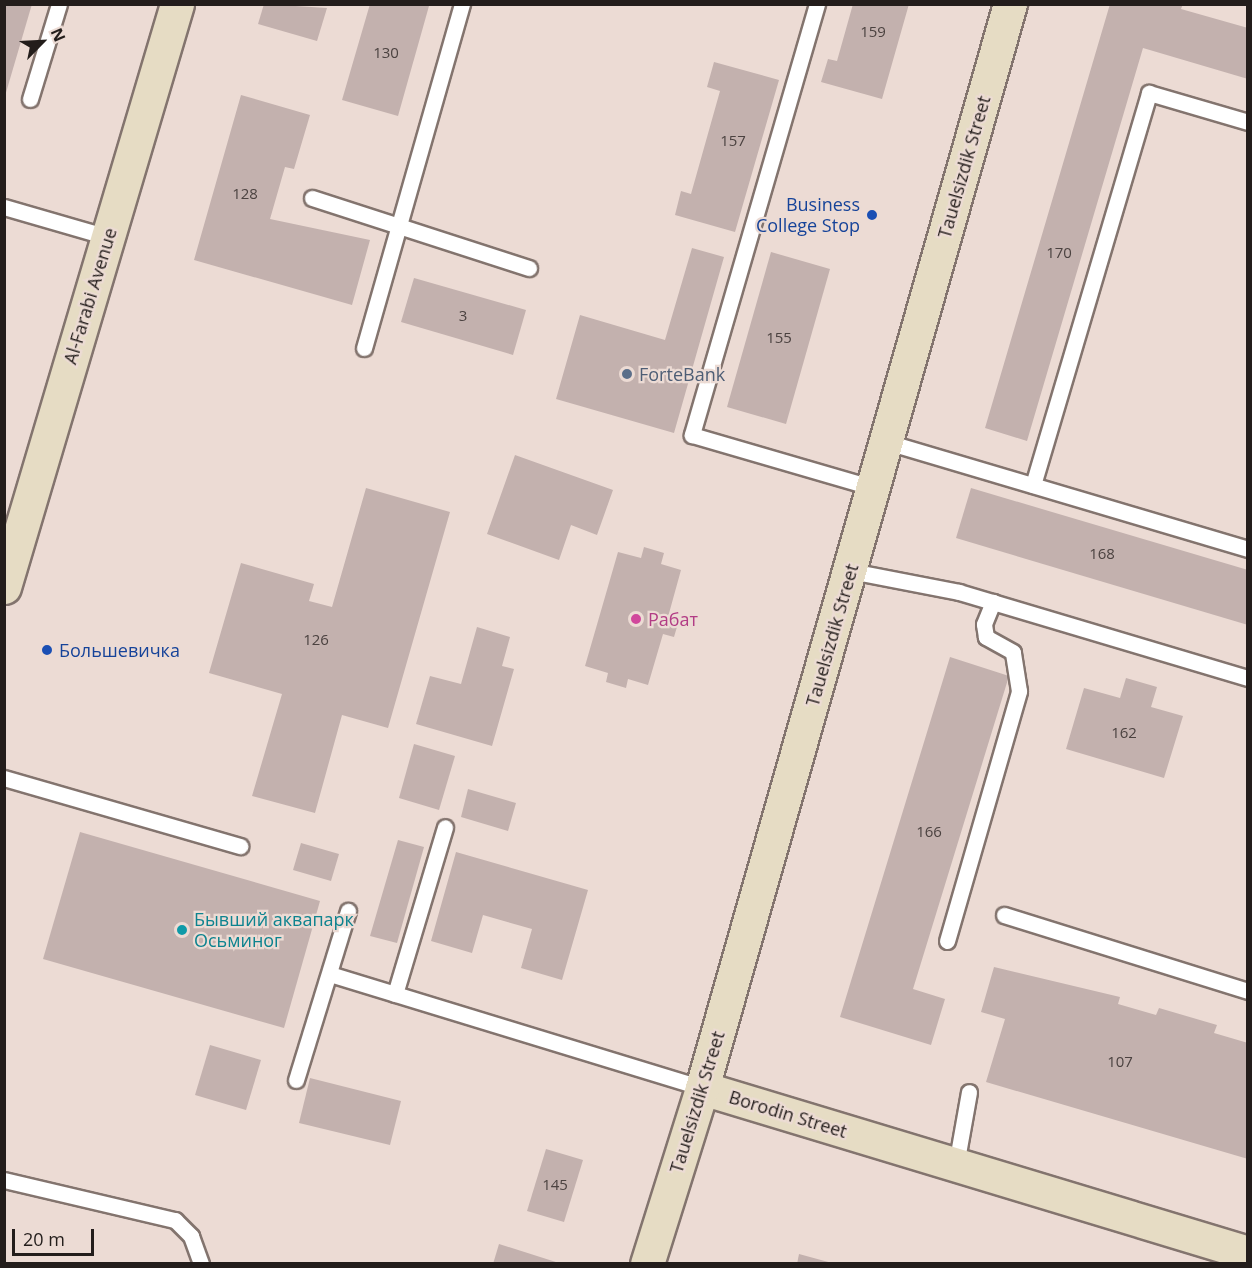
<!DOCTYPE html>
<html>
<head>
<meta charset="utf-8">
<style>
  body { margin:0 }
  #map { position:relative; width:1252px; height:1268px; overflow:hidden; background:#ecdbd4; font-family:"Open Sans",sans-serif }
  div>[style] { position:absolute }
  .building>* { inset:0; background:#c3b1ae }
  .roads { filter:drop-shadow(2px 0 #83746e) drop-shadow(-2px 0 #83746e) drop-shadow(0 2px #83746e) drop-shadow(0 -2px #83746e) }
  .lane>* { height:15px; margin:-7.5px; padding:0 7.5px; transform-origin:7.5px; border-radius:7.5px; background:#fff }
  .secondary>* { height:33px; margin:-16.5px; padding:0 16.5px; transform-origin:16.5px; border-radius:16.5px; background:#e6dcc4 }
  .dots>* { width:16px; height:16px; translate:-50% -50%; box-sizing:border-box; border:3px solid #ecdbd4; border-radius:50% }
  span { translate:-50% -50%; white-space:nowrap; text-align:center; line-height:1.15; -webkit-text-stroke:4.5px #ecdbd4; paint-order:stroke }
  .number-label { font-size:15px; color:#4b4240 }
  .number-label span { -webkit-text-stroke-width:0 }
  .street-label { font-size:18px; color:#231d1b }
  .transit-label { font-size:18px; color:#164399 }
  .right { translate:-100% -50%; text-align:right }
  .left { translate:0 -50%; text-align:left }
  .service-label { font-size:18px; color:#4e5e75 }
  .hotel-label { font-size:18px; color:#b23c85 }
  .culture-label { font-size:18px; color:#0d838f }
  .frame { position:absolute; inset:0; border:6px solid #231d1b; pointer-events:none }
  .north { position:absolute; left:12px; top:12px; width:60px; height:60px; -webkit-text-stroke:4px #ecdbd4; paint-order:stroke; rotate:66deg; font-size:16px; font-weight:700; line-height:24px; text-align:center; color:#231d1b }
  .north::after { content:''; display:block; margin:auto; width:21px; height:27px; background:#231d1b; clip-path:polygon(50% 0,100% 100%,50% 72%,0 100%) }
  .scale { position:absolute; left:12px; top:1229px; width:82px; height:27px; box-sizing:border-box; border:3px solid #231d1b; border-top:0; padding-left:8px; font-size:18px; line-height:21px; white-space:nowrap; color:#231d1b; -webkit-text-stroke:4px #ecdbd4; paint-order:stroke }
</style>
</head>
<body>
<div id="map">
  <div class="building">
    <div style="clip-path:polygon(4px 4px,32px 4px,5px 96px,4px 96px)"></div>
    <div style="clip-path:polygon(264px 4px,327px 8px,317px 41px,258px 24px)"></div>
    <div style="clip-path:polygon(370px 4px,429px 6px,398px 116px,342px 100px)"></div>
    <div style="clip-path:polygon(853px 4px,909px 4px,882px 99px,821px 82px,828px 59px,837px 61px)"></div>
    <div style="clip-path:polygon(1110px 4px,1183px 4px,1181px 9px,1248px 28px,1248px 79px,1143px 48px,1027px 441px,985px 428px)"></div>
    <div style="clip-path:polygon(714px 62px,779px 80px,735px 232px,675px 215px,681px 191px,691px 194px,720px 91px,707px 87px)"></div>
    <div style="clip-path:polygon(241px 95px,310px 115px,294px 169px,285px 167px,270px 219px,370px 240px,352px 305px,194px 260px)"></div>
    <div style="clip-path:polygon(692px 248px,724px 257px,674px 433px,556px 399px,580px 315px,665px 340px)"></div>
    <div style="clip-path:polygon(771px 252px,830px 269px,786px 424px,727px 407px)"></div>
    <div style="clip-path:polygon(414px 278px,526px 310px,513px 355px,401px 322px)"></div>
    <div style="clip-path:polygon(515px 455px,613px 490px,597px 535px,571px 525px,559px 560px,487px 534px)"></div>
    <div style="clip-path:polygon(366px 488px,450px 512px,388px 728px,342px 715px,315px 813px,252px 796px,282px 694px,209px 673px,241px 563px,314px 584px,309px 601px,332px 607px)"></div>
    <div style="clip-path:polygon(971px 488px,1248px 570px,1248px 625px,956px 538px)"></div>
    <div style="clip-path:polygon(644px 547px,664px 553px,661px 564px,681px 570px,668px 617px,679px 620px,674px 637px,663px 634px,648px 685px,628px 679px,626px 688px,606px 682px,608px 673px,585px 666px,618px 552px,641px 558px)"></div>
    <div style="clip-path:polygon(477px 627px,510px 637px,502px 666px,514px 669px,492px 746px,416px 724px,430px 676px,461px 684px)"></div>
    <div style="clip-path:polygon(950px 657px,1009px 676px,913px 989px,945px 999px,931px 1045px,840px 1017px)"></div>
    <div style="clip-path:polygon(1126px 678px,1157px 687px,1151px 707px,1183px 716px,1164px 778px,1066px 749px,1084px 688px,1120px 698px)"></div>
    <div style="clip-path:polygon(414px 744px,455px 756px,439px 810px,399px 798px)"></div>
    <div style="clip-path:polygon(468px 789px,516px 803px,508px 831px,461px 817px)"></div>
    <div style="clip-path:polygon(80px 832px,320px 901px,284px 1028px,43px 959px)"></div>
    <div style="clip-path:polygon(398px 840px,424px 847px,397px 943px,370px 936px)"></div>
    <div style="clip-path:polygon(301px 843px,339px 854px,331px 881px,293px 870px)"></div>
    <div style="clip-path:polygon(456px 852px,588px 890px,562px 980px,521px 968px,532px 929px,483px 915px,472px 953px,431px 941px)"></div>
    <div style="clip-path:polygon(994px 967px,1120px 997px,1118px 1004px,1156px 1015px,1159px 1008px,1217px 1025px,1214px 1033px,1248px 1043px,1248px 1159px,986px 1082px,1005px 1019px,981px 1012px)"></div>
    <div style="clip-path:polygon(210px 1045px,261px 1060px,246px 1110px,195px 1095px)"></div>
    <div style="clip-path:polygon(310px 1078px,401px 1101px,390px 1145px,299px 1123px)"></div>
    <div style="clip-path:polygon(546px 1149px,583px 1160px,564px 1222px,527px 1211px)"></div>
    <div style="clip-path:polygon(499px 1244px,559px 1263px,559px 1264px,493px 1264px)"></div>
    <div style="clip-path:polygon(799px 1254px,832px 1263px,832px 1264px,797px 1264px)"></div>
  </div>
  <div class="roads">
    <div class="lane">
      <div style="left:817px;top:4px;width:449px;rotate:106.2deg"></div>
      <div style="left:692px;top:435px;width:190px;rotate:16.2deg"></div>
      <div style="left:30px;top:99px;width:99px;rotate:-73deg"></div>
      <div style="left:312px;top:198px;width:228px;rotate:17.9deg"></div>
      <div style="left:4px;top:207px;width:108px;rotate:16.1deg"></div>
      <div style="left:364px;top:348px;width:358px;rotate:-74.1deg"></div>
      <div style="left:887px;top:442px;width:377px;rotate:16.5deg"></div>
      <div style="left:1033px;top:485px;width:409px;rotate:-73.5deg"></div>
      <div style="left:1149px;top:93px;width:103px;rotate:16.3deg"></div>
      <div style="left:851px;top:571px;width:110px;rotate:11deg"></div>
      <div style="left:959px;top:592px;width:302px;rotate:16.6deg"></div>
      <div style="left:4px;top:778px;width:246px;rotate:16.1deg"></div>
      <div style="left:1004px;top:915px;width:256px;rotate:17.3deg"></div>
      <div style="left:947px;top:941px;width:260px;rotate:-73.9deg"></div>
      <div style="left:1019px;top:691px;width:39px;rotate:-99deg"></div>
      <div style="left:1013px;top:652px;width:31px;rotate:-151deg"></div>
      <div style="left:986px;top:637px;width:13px;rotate:-99deg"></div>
      <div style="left:984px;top:624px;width:24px;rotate:-68deg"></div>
      <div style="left:330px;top:974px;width:389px;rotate:17deg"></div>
      <div style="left:395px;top:994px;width:174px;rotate:-73.3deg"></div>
      <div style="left:296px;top:1080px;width:177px;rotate:-72.9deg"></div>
      <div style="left:956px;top:1165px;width:74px;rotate:-79.9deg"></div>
      <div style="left:4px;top:1180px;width:176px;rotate:13.2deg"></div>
      <div style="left:175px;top:1220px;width:23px;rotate:45deg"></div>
      <div style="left:191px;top:1236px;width:30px;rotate:70deg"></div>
    </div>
    <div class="secondary">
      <div style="left:4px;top:587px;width:608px;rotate:-73.47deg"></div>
      <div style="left:702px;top:1088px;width:570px;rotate:16.81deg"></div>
      <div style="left:647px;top:1264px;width:184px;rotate:-72.6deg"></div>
      <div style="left:702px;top:1088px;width:1127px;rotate:-74.14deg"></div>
    </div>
  </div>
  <div class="dots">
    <div style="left:872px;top:215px;background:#1a4fb4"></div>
    <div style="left:627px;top:374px;background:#5c6f8a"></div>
    <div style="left:636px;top:619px;background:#d1479c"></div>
    <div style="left:47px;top:650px;background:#1a4fb4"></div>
    <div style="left:182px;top:930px;background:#0f9aa8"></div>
  </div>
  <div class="number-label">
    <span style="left:873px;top:32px">159</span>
    <span style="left:386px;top:53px">130</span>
    <span style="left:733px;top:141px">157</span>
    <span style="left:245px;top:194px">128</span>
    <span style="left:1059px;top:253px">170</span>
    <span style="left:463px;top:316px">3</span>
    <span style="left:779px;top:338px">155</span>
    <span style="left:1102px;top:554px">168</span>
    <span style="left:316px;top:640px">126</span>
    <span style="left:1124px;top:733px">162</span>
    <span style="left:929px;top:832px">166</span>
    <span style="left:1120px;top:1062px">107</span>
    <span style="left:555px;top:1185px">145</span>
  </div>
  <div class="street-label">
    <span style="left:964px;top:167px;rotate:-74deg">Tauelsіzdіk Street</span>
    <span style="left:90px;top:296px;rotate:-73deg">Al-Farabi Avenue</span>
    <span style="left:832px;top:635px;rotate:-74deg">Tauelsіzdіk Street</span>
    <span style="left:697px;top:1102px;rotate:-73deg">Tauelsіzdіk Street</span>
    <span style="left:788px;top:1114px;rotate:17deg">Borodin Street</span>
  </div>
  <div class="transit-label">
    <span class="right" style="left:860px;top:215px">Business<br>College Stop</span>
    <span class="left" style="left:59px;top:650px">Большевичка</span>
  </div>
  <div class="service-label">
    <span class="left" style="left:639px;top:374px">ForteBank</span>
  </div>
  <div class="hotel-label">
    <span class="left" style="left:648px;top:619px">Рабат</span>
  </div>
  <div class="culture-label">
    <span class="left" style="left:194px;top:930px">Бывший аквапарк<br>Осьминог</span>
  </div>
  <div class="frame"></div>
  <div class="north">N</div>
  <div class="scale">20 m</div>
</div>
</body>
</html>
